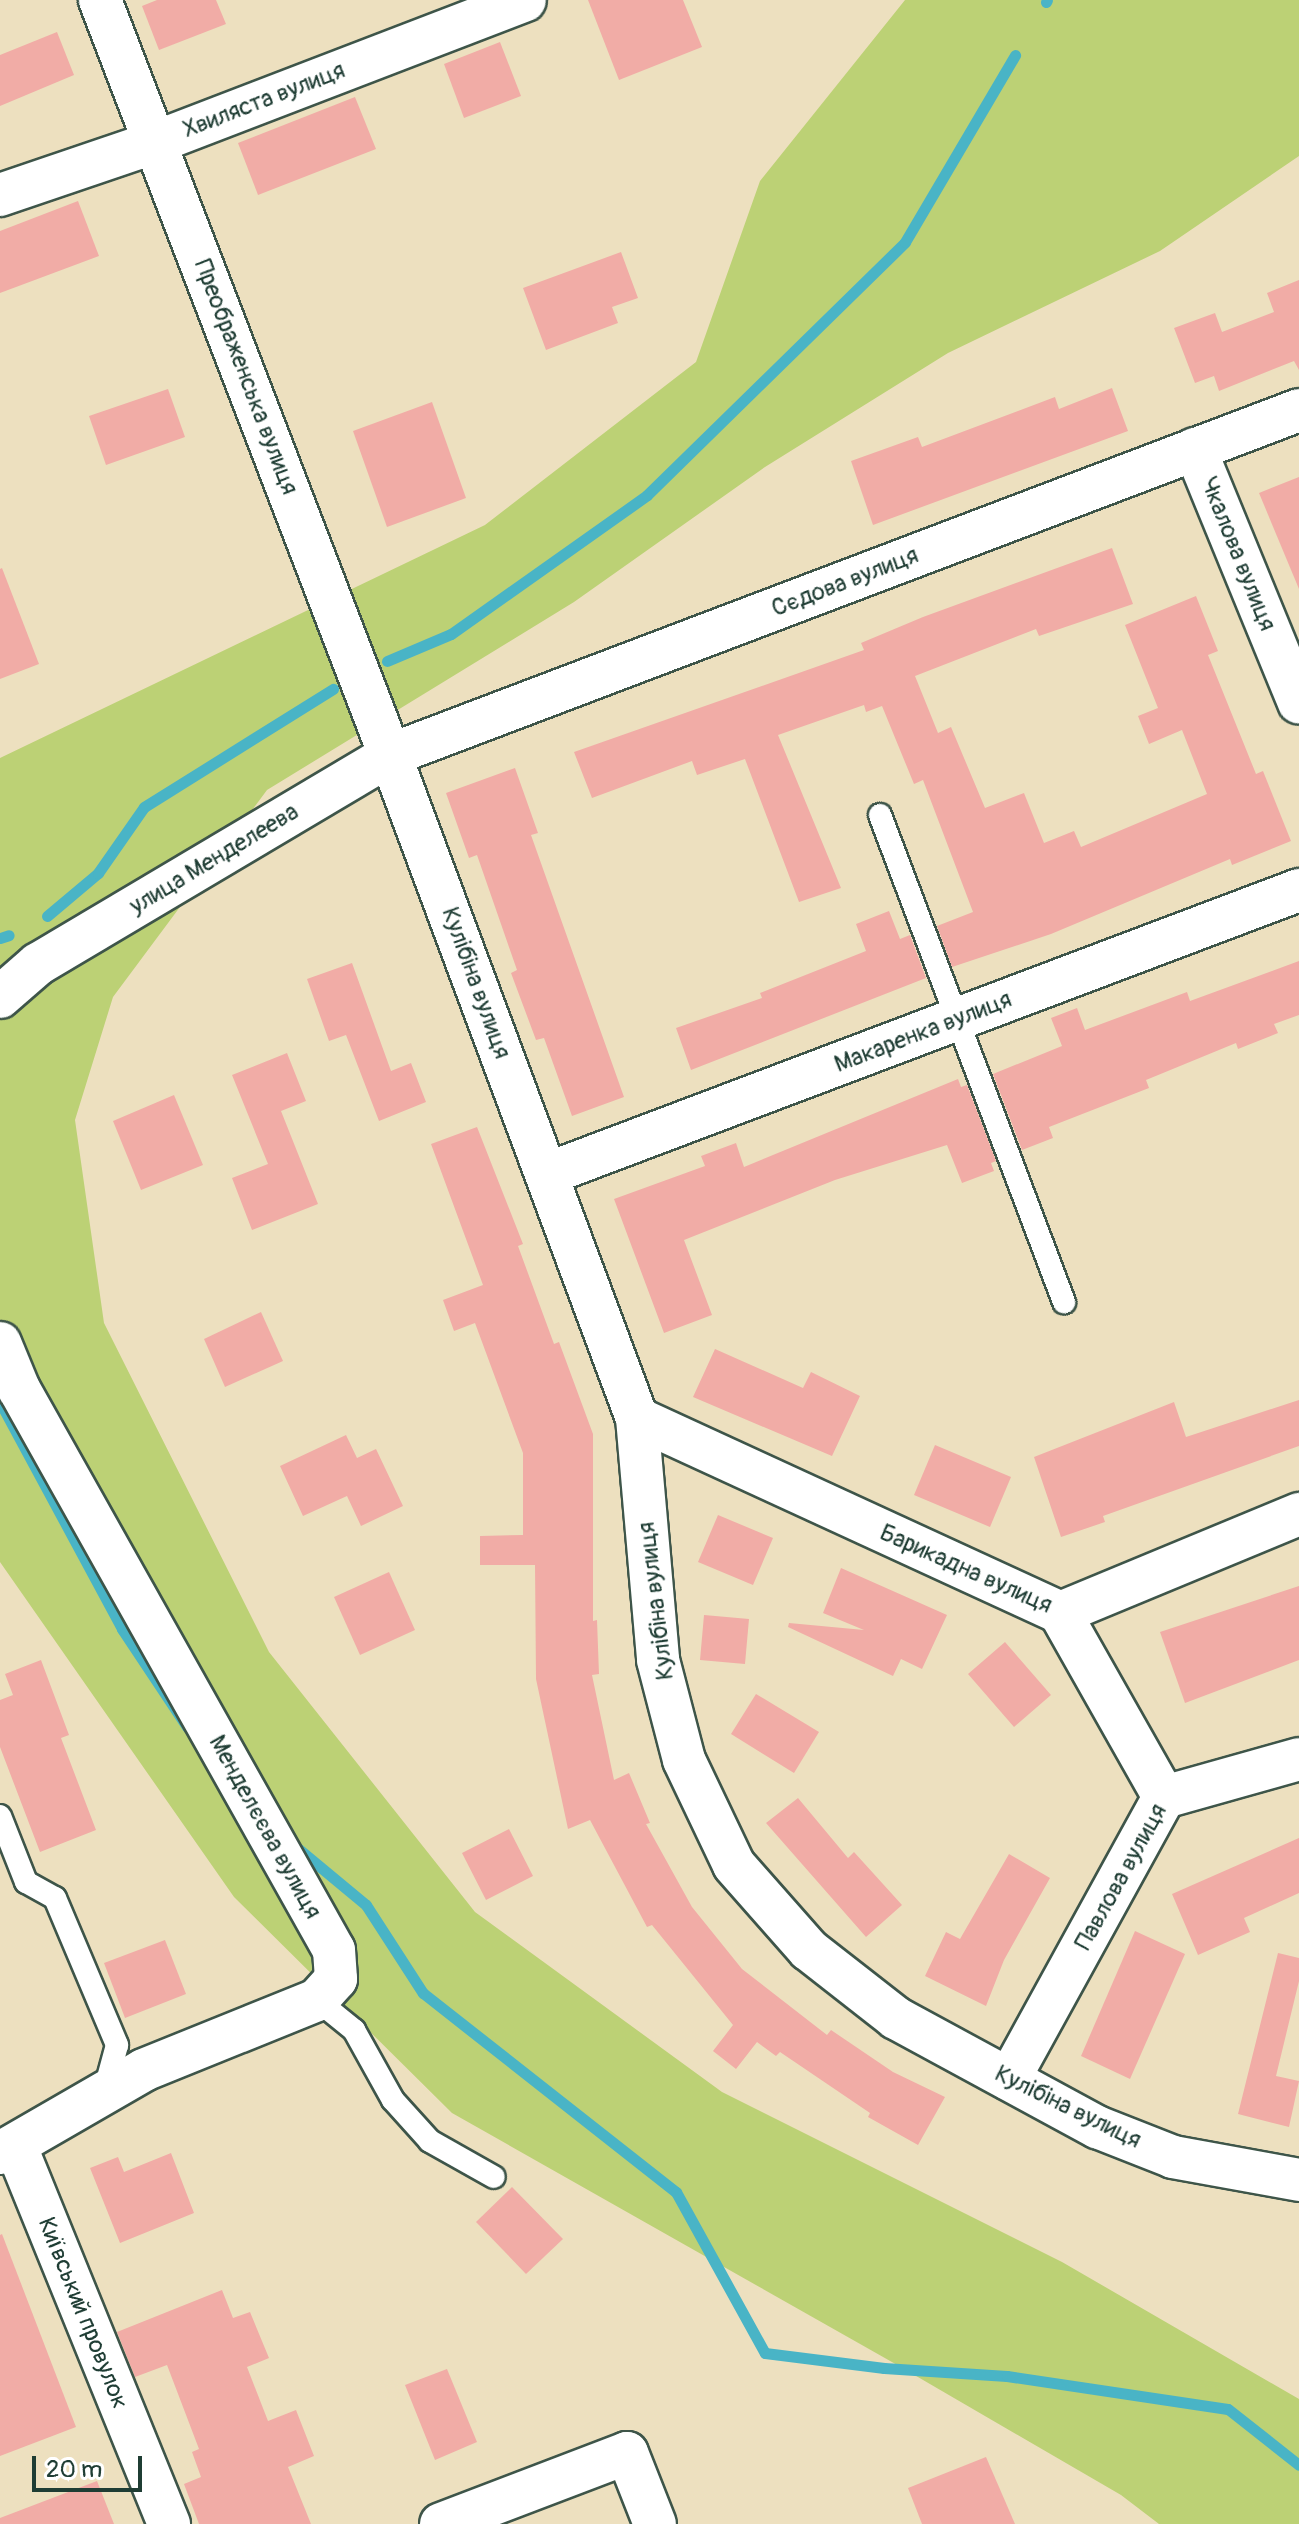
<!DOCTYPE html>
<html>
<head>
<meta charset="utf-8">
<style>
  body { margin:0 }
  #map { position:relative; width:1299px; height:2524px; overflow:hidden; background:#ede0bf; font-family:Pangolin,sans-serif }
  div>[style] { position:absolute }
  .green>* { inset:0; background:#bcd175 }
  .stream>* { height:11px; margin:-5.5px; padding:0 5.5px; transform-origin:5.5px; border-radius:5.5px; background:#49b4c6 }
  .building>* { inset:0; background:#f1aca6 }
  .roads { filter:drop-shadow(2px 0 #3e5549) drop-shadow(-2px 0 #3e5549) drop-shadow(0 2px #3e5549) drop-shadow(0 -2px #3e5549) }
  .service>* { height:22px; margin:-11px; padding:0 11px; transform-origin:11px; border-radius:11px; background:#fff }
  .minor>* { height:42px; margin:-21px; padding:0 21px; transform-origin:21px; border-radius:21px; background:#fff }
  span { translate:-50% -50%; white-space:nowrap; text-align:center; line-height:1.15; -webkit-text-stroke:8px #fff; paint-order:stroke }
  .street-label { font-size:24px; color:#1f3d34 }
  .scale { position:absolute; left:32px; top:2456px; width:110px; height:36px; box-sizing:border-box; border:4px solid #1f3d34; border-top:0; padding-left:10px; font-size:24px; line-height:28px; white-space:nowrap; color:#1f3d34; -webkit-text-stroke:6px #fff; paint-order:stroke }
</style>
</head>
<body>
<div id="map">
  <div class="green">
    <div style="clip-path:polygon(905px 0,1299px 0,1299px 156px,1160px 251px,948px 353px,765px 467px,574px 602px,267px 790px,113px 997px,75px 1120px,104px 1323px,269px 1652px,475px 1912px,722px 2092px,1062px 2262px,1299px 2399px,1299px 2524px,1159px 2524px,1121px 2495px,899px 2366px,452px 2113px,234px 1897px,0 1562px,0 758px,485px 525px,696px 362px,760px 181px)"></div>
  </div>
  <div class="stream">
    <div style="left:1046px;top:2px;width:2px;rotate:-63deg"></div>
    <div style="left:387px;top:661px;width:69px;rotate:-22.9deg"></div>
    <div style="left:451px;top:634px;width:240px;rotate:-35.3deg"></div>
    <div style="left:647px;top:495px;width:361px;rotate:-44.4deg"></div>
    <div style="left:905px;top:242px;width:217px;rotate:-59.5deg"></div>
    <div style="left:47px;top:916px;width:67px;rotate:-40.1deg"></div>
    <div style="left:98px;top:873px;width:80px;rotate:-55.1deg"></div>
    <div style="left:144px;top:807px;width:223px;rotate:-32deg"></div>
    <div style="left:0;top:938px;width:9px;rotate:-18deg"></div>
    <div style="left:0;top:1402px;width:258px;rotate:61.7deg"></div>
    <div style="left:122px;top:1629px;width:118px;rotate:56.4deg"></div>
    <div style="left:295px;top:1846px;width:92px;rotate:39.7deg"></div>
    <div style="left:366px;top:1905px;width:105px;rotate:57.1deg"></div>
    <div style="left:423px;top:1993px;width:322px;rotate:38.2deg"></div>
    <div style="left:676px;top:2192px;width:184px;rotate:61.1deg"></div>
    <div style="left:765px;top:2353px;width:120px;rotate:7.2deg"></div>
    <div style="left:884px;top:2368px;width:123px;rotate:3.7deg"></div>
    <div style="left:1007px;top:2376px;width:223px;rotate:8.5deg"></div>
    <div style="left:1228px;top:2409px;width:90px;rotate:38.3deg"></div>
  </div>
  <div class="building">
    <div style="clip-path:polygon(157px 0,216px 0,226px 24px,159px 50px,142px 6px)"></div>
    <div style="clip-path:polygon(588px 0,683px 0,702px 47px,619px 80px)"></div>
    <div style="clip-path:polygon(57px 32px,74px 75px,0 106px,0 55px)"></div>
    <div style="clip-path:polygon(500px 42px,521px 96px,464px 118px,444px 64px)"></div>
    <div style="clip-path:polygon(355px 97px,376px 149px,258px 195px,238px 143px)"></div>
    <div style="clip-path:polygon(78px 201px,99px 256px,0 293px,0 231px)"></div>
    <div style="clip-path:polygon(621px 252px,638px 298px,612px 307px,618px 323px,546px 350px,523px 288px)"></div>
    <div style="clip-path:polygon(1299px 280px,1299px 370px,1294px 361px,1219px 391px,1214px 376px,1195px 383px,1174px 328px,1215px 313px,1222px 332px,1274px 312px,1267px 293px)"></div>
    <div style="clip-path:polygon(1112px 388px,1128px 431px,873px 525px,851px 461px,918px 437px,922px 447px,1055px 397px,1059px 409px)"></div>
    <div style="clip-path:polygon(168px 389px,185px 437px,106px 465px,89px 416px)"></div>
    <div style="clip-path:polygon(432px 402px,466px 498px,387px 527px,353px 431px)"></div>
    <div style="clip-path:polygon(1299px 477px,1299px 589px,1259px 493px)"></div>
    <div style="clip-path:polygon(1112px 548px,1133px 604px,1039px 636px,1036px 629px,915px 676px,938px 733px,951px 727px,985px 808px,1024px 793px,1044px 843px,1074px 831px,1081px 847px,1207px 794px,1182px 730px,1149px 744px,1138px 716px,1158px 708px,1125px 625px,1196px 596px,1218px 651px,1208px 655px,1256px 774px,1263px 771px,1291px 841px,1232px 865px,1230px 859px,1051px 934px,952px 967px,937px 926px,973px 912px,923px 780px,914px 784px,882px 706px,866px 712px,864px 705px,778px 735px,841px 888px,799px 902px,745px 759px,697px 775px,692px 761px,592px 798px,574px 752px,864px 650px,861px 643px,923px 617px)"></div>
    <div style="clip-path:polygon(2px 568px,39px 664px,0 679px,0 569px)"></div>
    <div style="clip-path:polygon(515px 768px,538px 833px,531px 835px,624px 1097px,572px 1116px,544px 1038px,536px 1040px,511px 973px,517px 970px,477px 855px,469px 858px,446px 793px)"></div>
    <div style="clip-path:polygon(889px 911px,900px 939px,910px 935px,926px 978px,691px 1070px,676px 1028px,762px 998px,760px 993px,866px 951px,856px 924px)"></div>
    <div style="clip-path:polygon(1299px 961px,1299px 1015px,1274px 1024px,1278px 1033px,1238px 1049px,1236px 1043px,1146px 1080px,1149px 1088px,1049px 1127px,1053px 1138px,1022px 1150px,993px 1074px,1062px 1046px,1051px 1018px,1077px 1008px,1085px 1030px,1187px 992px,1190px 1001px)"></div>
    <div style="clip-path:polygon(352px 963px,391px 1071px,411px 1063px,426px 1102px,379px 1121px,346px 1035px,329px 1041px,307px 979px)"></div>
    <div style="clip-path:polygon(287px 1053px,306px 1101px,281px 1111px,318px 1204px,252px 1230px,232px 1178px,268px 1164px,232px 1075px)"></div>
    <div style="clip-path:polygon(958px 1079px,961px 1087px,967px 1085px,996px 1161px,991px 1163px,994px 1171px,962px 1183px,947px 1145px,835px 1180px,684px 1240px,712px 1315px,664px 1333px,614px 1199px,705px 1166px,701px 1156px,736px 1143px,744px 1167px)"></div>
    <div style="clip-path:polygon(174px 1095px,203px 1165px,141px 1190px,113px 1121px)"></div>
    <div style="clip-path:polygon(477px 1127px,523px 1244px,518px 1246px,554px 1344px,559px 1342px,593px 1434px,593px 1621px,597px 1620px,599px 1674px,592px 1675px,614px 1780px,629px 1773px,650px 1823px,646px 1824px,692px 1907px,742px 1969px,827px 2035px,831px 2030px,893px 2072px,945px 2097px,918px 2145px,868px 2117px,870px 2113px,780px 2052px,776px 2056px,757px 2042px,736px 2069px,713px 2051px,733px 2025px,652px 1925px,647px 1927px,590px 1820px,568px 1829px,536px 1679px,535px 1565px,480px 1565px,480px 1536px,523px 1535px,523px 1453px,475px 1323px,454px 1331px,443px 1300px,483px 1285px,431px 1144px)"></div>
    <div style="clip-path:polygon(261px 1312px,283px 1361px,225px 1387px,204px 1339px)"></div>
    <div style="clip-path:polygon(715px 1349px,803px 1388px,811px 1372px,860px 1396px,832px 1456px,693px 1397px)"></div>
    <div style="clip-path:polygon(1299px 1400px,1299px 1446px,1103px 1516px,1105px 1522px,1061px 1537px,1034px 1457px,1174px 1402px,1186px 1437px)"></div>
    <div style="clip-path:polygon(346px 1435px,357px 1458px,376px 1449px,403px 1506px,361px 1526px,347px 1496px,303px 1516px,280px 1466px)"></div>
    <div style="clip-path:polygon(935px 1445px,1011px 1477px,990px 1527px,914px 1495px)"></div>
    <div style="clip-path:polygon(718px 1515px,773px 1538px,753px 1585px,698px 1562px)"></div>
    <div style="clip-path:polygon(841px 1568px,947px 1615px,922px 1669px,901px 1659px,893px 1676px,788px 1627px,789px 1623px,864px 1630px,823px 1613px)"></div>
    <div style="clip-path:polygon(389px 1572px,415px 1630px,360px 1655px,334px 1597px)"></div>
    <div style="clip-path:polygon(1299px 1586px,1299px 1660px,1185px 1703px,1160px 1632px)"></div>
    <div style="clip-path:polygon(704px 1615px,749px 1619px,745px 1664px,700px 1660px)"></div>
    <div style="clip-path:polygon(1005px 1642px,1051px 1695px,1014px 1727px,968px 1674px)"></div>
    <div style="clip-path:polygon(41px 1660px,69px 1735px,61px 1738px,96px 1830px,40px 1852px,0 1747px,0 1700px,13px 1695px,5px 1674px)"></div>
    <div style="clip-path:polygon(756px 1694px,819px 1732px,794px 1773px,731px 1734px)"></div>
    <div style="clip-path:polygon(798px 1798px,848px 1858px,854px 1852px,902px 1905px,866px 1937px,766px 1823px)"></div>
    <div style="clip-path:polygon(509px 1829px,533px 1876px,486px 1900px,462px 1853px)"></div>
    <div style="clip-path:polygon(1299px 1838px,1299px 1893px,1244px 1918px,1250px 1932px,1198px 1955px,1172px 1894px)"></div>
    <div style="clip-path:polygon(1009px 1854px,1050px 1878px,1004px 1960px,986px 2006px,925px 1976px,946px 1932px,960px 1939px)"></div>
    <div style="clip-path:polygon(1135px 1931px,1185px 1954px,1130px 2079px,1081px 2056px)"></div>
    <div style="clip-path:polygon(165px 1940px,186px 1994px,125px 2018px,104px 1963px)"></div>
    <div style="clip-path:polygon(1278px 1953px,1299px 1958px,1299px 1981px,1276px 2076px,1299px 2081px,1289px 2127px,1238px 2114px)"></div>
    <div style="clip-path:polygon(171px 2153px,194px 2213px,120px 2243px,90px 2168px,118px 2157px,124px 2172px)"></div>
    <div style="clip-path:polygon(512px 2187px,563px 2239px,526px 2274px,476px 2222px)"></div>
    <div style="clip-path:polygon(2px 2234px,76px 2427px,0 2456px,0 2235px)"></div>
    <div style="clip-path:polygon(222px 2290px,233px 2318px,250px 2312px,269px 2358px,247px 2367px,268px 2421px,296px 2410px,314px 2456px,288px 2467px,311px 2524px,199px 2524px,184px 2484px,201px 2477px,192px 2452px,199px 2449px,167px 2365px,135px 2377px,117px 2332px)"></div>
    <div style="clip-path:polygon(447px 2369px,477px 2442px,435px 2460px,405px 2385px)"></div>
    <div style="clip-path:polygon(986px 2457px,1015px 2524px,922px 2524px,908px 2488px)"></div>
    <div style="clip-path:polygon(97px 2481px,114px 2524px,0 2524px,0 2518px)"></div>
  </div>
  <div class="roads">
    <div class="service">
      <div style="left:880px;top:815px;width:521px;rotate:69.3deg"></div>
      <div style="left:0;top:1816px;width:71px;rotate:68.5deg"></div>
      <div style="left:26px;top:1882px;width:33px;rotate:29deg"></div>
      <div style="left:55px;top:1898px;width:160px;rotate:67.1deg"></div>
      <div style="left:117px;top:2045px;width:50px;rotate:105.2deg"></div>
      <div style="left:317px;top:2000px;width:48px;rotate:39deg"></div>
      <div style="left:354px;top:2030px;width:80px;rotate:60.9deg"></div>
      <div style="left:393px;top:2100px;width:55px;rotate:47.9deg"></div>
      <div style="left:430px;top:2141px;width:73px;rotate:29.4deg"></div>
    </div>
    <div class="minor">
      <div style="left:100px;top:0;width:809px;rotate:68.99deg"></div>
      <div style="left:390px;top:755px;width:708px;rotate:69.57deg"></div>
      <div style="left:637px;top:1418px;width:243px;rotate:85deg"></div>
      <div style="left:658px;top:1660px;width:103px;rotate:75.4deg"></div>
      <div style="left:684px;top:1760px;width:116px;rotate:64.5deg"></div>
      <div style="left:734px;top:1865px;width:113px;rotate:48.6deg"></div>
      <div style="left:809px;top:1950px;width:110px;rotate:38deg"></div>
      <div style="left:896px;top:2018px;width:229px;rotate:28.5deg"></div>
      <div style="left:1097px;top:2127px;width:82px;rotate:21.5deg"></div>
      <div style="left:1173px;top:2157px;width:128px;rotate:10.3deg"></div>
      <div style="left:0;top:195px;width:165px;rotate:-18.8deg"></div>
      <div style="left:156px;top:142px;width:395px;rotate:-21deg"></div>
      <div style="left:1195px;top:449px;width:274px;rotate:67.7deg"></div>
      <div style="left:0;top:997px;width:50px;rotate:-41deg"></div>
      <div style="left:38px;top:964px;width:409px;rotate:-30.7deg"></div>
      <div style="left:390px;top:755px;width:972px;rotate:-20.78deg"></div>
      <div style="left:547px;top:1174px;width:804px;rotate:-20.69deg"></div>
      <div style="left:0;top:1343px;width:50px;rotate:67.6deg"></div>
      <div style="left:19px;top:1389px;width:643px;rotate:60.69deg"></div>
      <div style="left:334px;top:1950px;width:29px;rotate:86deg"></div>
      <div style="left:336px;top:1979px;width:28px;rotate:132deg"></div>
      <div style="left:317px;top:2000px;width:187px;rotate:158deg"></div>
      <div style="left:144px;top:2070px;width:166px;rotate:150deg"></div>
      <div style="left:637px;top:1418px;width:466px;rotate:24.7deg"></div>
      <div style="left:1060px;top:1613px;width:259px;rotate:-22.5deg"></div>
      <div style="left:1060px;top:1613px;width:211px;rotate:60.5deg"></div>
      <div style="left:1009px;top:2079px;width:322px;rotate:-61.2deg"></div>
      <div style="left:1164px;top:1797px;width:140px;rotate:-15.7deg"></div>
      <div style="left:16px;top:2147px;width:407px;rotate:67.9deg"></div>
      <div style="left:441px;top:2524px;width:199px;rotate:-20.9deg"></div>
      <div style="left:627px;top:2453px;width:76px;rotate:68.5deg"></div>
    </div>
  </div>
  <div class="street-label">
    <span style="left:264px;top:100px;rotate:-21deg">Хвиляста вулиця</span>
    <span style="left:246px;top:377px;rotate:69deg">Преображенська вулиця</span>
    <span style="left:1238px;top:554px;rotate:68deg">Чкалова вулиця</span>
    <span style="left:845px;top:582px;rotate:-21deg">Сєдова вулиця</span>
    <span style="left:214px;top:859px;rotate:-31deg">улица Менделеева</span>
    <span style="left:476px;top:983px;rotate:70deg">Кулібіна вулиця</span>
    <span style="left:923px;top:1032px;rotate:-21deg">Макаренка вулиця</span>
    <span style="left:966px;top:1569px;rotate:24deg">Барикадна вулиця</span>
    <span style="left:656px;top:1601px;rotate:-97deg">Кулібіна вулиця</span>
    <span style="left:265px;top:1827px;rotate:61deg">Менделєєва вулиця</span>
    <span style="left:1121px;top:1877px;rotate:-61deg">Павлова вулиця</span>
    <span style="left:1068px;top:2107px;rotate:26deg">Кулібіна вулиця</span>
    <span style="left:83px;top:2313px;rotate:68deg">Київський провулок</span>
  </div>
  <div class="scale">20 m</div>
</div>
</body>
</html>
